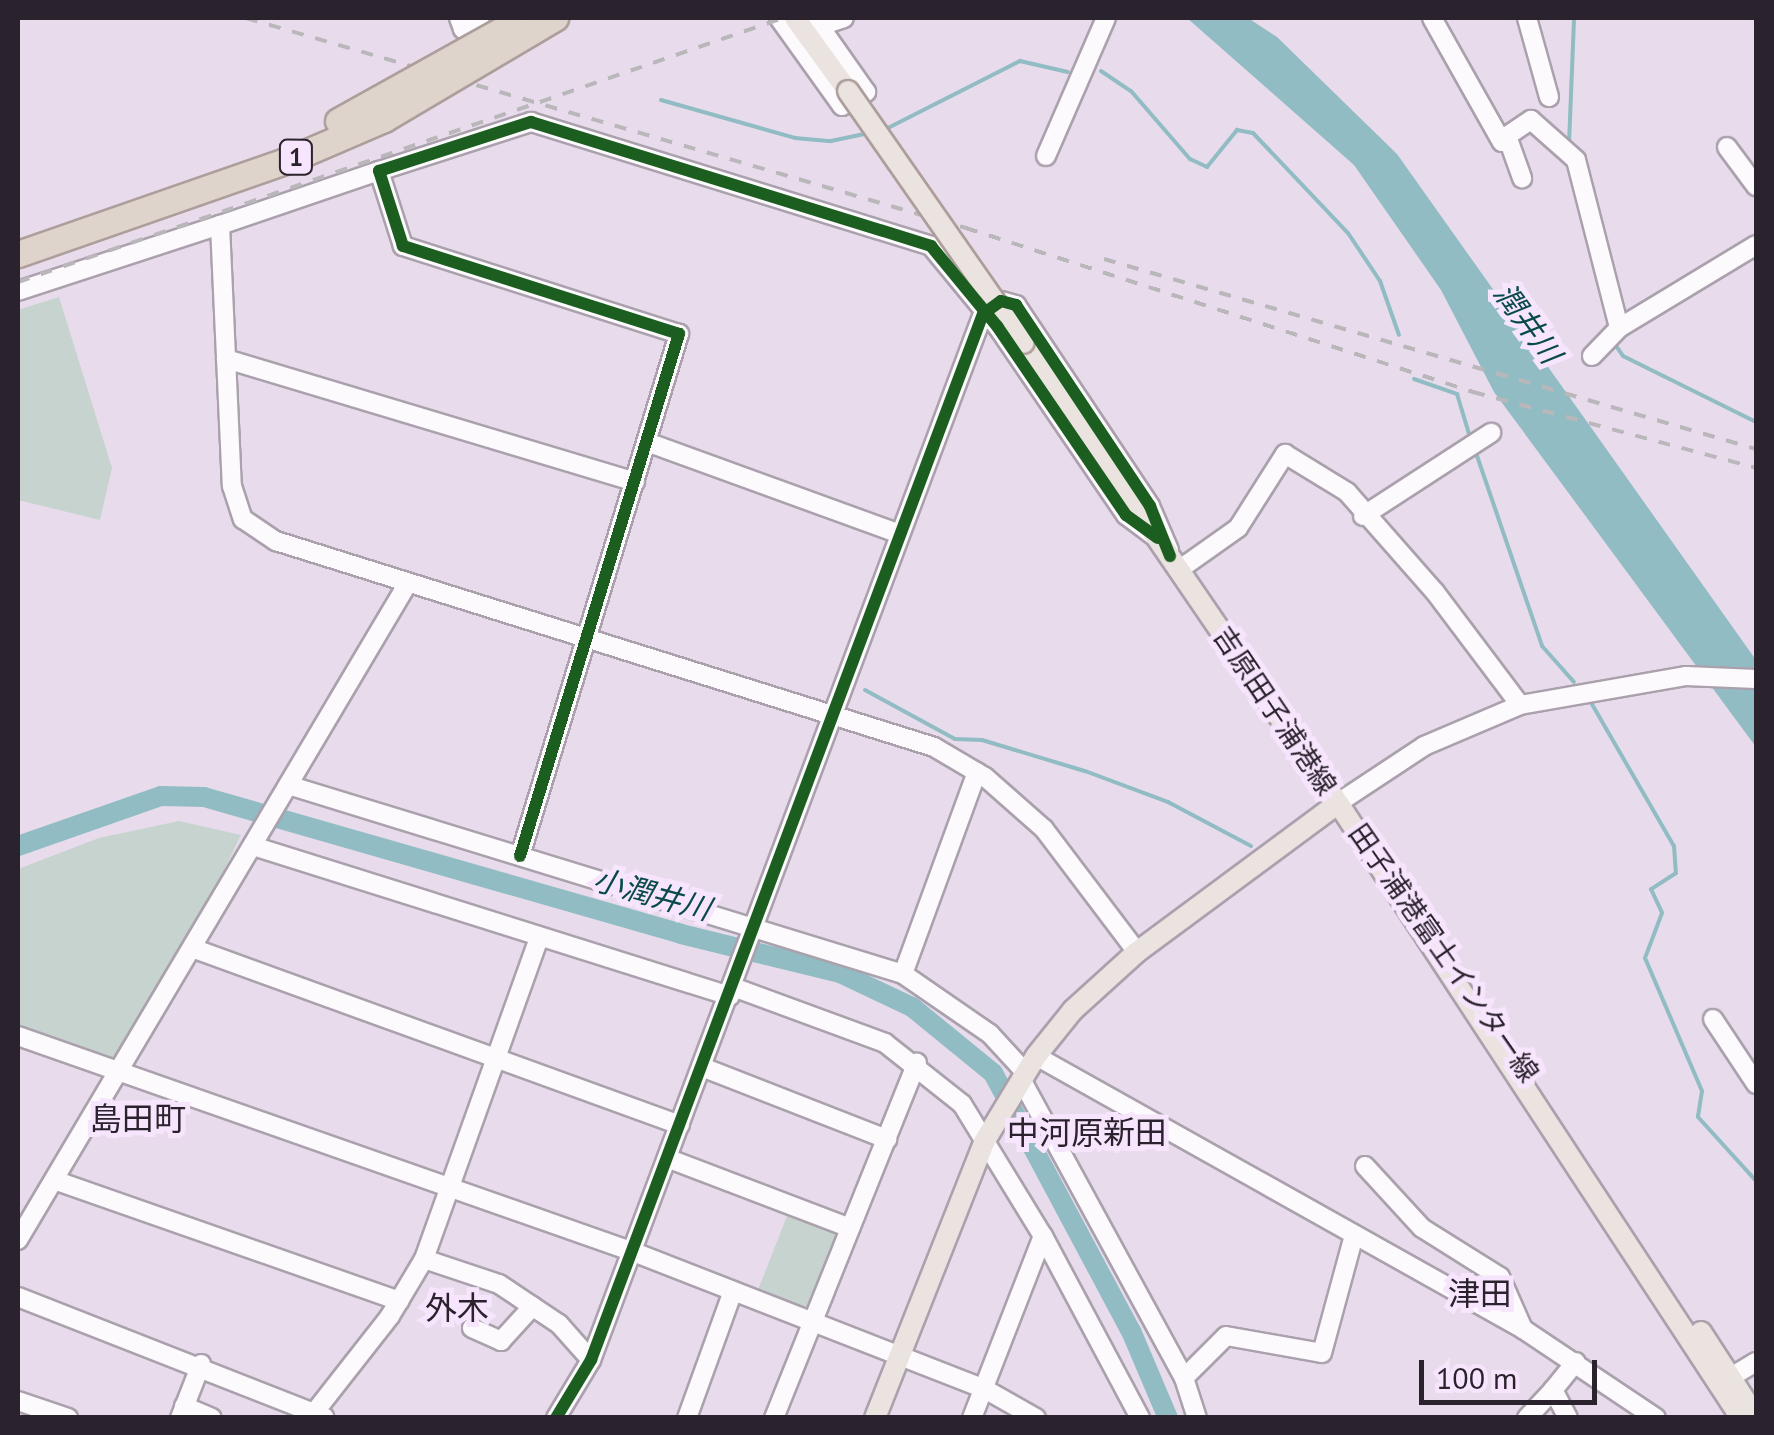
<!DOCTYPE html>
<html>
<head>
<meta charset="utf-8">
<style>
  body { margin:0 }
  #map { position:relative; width:1774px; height:1435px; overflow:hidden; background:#e8dcec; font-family:"PT Sans","Noto Sans JP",sans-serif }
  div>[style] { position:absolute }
  .green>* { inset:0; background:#c7d3cf }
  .water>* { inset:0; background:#91bcc3 }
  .stream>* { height:4px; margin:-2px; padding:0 2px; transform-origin:2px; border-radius:2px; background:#91bcc3 }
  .river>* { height:20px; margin:-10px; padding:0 10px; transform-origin:10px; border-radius:10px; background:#91bcc3 }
  .roads { filter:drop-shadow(2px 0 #aaa1ad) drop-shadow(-2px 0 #aaa1ad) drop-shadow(0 2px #aaa1ad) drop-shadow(0 -2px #aaa1ad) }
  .minor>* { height:18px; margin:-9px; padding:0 9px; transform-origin:9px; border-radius:9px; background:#fcfafc }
  .major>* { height:20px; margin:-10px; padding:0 10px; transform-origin:10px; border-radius:10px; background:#eae3df }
  .rail>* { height:4px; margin-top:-2px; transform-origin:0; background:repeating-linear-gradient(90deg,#bab7bb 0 12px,transparent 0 24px) }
  .bridges { filter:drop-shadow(2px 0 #ad9e9b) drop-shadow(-2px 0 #ad9e9b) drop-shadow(0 2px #ad9e9b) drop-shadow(0 -2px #ad9e9b) }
  .major-bridge>* { height:20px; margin:-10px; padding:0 10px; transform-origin:10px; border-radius:10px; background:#eae3df }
  .highway-bridge>* { height:25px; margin:-12.5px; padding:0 12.5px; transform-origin:12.5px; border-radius:12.5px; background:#ded4cc }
  .cycleway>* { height:12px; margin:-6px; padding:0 6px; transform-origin:6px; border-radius:6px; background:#1b5e20 }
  span { translate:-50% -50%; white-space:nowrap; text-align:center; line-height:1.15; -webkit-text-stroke:10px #f6e5fc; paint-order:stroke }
  .shield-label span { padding:2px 8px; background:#f6e5fc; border:2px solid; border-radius:8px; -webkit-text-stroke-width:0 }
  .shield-label { font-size:25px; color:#2a222c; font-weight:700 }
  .street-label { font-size:28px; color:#2a222c }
  .water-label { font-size:30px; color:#09494a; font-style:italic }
  .quarter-label { font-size:32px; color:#2a222c }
  .frame { position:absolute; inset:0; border:20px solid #2a222c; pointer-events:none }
  .scale { position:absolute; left:1419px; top:1360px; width:178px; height:45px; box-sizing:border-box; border:5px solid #2a222c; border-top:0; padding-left:12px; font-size:30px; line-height:35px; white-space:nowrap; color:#2a222c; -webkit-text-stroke:8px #f6e5fc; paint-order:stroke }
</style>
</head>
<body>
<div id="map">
  <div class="green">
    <div style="clip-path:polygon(59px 297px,112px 468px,100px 520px,18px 500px,18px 310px)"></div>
    <div style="clip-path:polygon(179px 821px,241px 835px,187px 948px,178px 948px,115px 1062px,18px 1026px,18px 869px,99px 838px)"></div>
    <div style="clip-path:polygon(789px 1211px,844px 1233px,813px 1311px,758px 1290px)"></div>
  </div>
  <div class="water">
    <div style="clip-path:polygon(1187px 18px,1248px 18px,1277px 37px,1397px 154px,1756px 660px,1756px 747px,1494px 392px,1441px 290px,1354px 165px)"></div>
  </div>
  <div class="stream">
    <div style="left:1101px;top:71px;width:36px;rotate:34deg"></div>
    <div style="left:1131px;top:91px;width:90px;rotate:49.1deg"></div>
    <div style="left:1190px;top:159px;width:19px;rotate:25deg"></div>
    <div style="left:1207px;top:167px;width:48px;rotate:-51deg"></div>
    <div style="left:1237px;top:130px;width:16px;rotate:11deg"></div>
    <div style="left:1253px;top:133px;width:138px;rotate:46.5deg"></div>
    <div style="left:1348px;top:233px;width:58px;rotate:56.3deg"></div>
    <div style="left:1380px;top:281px;width:57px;rotate:70.6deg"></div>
    <div style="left:661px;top:100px;width:139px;rotate:15.8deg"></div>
    <div style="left:795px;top:138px;width:36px;rotate:5deg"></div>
    <div style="left:831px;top:141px;width:40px;rotate:-12deg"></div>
    <div style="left:884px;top:130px;width:153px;rotate:-26.9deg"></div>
    <div style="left:1020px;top:61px;width:49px;rotate:12.9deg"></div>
    <div style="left:1569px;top:144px;width:126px;rotate:-87.7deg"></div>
    <div style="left:1614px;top:343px;width:16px;rotate:55deg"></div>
    <div style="left:1623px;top:356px;width:148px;rotate:26.4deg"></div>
    <div style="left:1414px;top:379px;width:46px;rotate:19.2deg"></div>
    <div style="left:1457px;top:394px;width:45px;rotate:73.2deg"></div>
    <div style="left:1475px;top:450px;width:207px;rotate:71.1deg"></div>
    <div style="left:1542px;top:646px;width:48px;rotate:48.4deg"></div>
    <div style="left:865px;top:690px;width:102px;rotate:28.6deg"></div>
    <div style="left:955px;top:739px;width:27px;rotate:2deg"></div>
    <div style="left:982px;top:740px;width:108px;rotate:16.8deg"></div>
    <div style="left:1085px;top:771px;width:89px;rotate:20.5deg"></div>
    <div style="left:1168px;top:802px;width:94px;rotate:27.9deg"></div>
    <div style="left:1589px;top:699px;width:170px;rotate:60deg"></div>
    <div style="left:1674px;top:846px;width:27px;rotate:86deg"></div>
    <div style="left:1676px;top:873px;width:30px;rotate:147deg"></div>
    <div style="left:1651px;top:889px;width:26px;rotate:65deg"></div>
    <div style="left:1662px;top:913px;width:48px;rotate:110.7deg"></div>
    <div style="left:1645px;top:958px;width:145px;rotate:66.8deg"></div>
    <div style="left:1702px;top:1091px;width:26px;rotate:99deg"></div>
    <div style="left:1698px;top:1117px;width:86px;rotate:47.8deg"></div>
  </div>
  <div class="river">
    <div style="left:18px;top:846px;width:151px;rotate:-19.3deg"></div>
    <div style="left:161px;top:796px;width:43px;rotate:1.3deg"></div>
    <div style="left:204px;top:797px;width:496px;rotate:16deg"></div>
    <div style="left:681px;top:934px;width:164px;rotate:13.8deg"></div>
    <div style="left:840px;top:973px;width:80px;rotate:25.3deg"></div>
    <div style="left:912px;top:1007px;width:104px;rotate:39.2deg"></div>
    <div style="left:993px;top:1073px;width:293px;rotate:61.9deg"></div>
    <div style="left:1131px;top:1331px;width:95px;rotate:67deg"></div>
  </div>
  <div class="roads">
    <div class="minor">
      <div style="left:459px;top:18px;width:12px;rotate:70deg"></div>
      <div style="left:463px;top:29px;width:20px;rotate:-33deg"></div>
      <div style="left:779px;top:18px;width:108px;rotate:54.4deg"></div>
      <div style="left:842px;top:106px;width:28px;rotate:-30deg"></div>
      <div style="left:866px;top:92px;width:90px;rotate:-125.1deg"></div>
      <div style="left:1432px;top:18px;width:142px;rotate:60.6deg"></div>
      <div style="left:1502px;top:142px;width:8px;rotate:-50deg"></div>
      <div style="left:1507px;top:136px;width:45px;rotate:70.3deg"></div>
      <div style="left:1527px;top:18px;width:82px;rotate:74.4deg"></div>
      <div style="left:820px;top:26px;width:25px;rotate:-18deg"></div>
      <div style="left:1507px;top:136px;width:29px;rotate:-34deg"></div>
      <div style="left:1531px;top:120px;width:60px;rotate:41.6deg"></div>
      <div style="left:1576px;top:160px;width:173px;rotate:75.6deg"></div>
      <div style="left:1727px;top:147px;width:49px;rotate:53.4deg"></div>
      <div style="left:1046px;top:156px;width:150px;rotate:-66.5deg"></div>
      <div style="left:379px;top:171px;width:168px;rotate:161.2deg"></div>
      <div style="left:220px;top:225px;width:261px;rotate:87.4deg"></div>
      <div style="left:232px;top:486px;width:35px;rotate:72deg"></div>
      <div style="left:243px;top:519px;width:40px;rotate:34deg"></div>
      <div style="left:276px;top:541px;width:689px;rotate:17.38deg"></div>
      <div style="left:934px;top:747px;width:59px;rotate:30.5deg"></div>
      <div style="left:985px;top:777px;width:79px;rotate:41.4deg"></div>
      <div style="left:1044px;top:829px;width:154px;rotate:52.9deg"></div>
      <div style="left:18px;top:291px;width:213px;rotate:-18.1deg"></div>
      <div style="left:1592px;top:356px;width:39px;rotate:-46deg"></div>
      <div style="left:1619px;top:328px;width:160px;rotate:-31.2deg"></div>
      <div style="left:226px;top:359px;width:427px;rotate:16.7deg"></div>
      <div style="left:647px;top:442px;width:269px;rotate:20deg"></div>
      <div style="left:1363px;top:516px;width:153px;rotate:-33deg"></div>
      <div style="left:1180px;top:569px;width:71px;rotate:-35.3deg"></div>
      <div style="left:1238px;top:528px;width:88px;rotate:-57.6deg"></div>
      <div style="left:1285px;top:454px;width:73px;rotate:31.5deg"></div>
      <div style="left:1347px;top:492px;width:133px;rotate:48.7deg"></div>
      <div style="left:1435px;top:592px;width:141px;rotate:53deg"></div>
      <div style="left:288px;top:785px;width:643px;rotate:17.08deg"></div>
      <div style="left:903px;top:974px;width:106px;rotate:34.6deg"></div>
      <div style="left:990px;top:1034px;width:52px;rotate:47.4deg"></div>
      <div style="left:1338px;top:803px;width:103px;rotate:-33.5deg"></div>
      <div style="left:1424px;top:746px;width:104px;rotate:-23.1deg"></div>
      <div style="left:1520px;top:705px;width:169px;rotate:-9.9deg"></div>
      <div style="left:1686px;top:676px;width:70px;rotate:2.5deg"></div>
      <div style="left:253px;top:846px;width:500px;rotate:17.46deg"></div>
      <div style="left:520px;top:856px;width:546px;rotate:-73.06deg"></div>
      <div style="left:679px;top:334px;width:290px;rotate:-162.3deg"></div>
      <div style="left:403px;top:246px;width:79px;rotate:-107.7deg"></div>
      <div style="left:379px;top:171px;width:160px;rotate:-17.9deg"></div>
      <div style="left:531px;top:122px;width:419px;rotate:17.2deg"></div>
      <div style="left:931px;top:246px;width:104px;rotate:50.5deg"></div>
      <div style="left:997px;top:326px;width:229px;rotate:55.7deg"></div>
      <div style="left:1126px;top:515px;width:36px;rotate:37deg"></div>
      <div style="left:192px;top:948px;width:519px;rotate:19.94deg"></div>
      <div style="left:903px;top:974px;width:215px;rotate:-69.9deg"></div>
      <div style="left:733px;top:987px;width:162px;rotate:20.2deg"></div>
      <div style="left:885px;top:1043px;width:98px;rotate:38.4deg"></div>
      <div style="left:962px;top:1104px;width:155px;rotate:58.5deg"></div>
      <div style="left:1043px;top:1236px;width:206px;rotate:61.9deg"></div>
      <div style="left:1713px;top:1019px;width:78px;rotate:56.5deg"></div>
      <div style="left:18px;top:1036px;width:650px;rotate:19.33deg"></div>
      <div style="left:631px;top:1251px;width:378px;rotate:21.3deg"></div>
      <div style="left:983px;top:1388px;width:61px;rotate:29.5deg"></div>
      <div style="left:1036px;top:1056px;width:558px;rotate:29.27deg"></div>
      <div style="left:1523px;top:1329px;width:160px;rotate:33.8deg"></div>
      <div style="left:702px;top:1067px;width:199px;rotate:21.3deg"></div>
      <div style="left:1021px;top:1079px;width:341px;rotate:61.4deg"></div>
      <div style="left:1184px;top:1378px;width:42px;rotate:72deg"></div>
      <div style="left:667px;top:1158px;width:196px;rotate:20.9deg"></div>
      <div style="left:1365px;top:1166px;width:84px;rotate:47.4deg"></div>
      <div style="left:1422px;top:1228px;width:92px;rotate:32.1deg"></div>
      <div style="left:1500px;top:1277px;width:57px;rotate:66.1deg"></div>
      <div style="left:54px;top:1180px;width:366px;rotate:19.3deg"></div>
      <div style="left:18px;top:1240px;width:764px;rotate:-59.31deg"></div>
      <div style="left:424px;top:1259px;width:79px;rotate:18.4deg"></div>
      <div style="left:499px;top:1284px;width:72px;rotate:33.7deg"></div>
      <div style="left:559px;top:1324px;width:48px;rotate:48.4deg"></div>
      <div style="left:18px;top:1297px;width:329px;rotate:21.4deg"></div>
      <div style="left:472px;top:1328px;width:32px;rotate:24deg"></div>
      <div style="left:501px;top:1341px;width:47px;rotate:-47.6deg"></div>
      <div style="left:1731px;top:1377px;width:29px;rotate:-31deg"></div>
      <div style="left:1184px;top:1378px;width:59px;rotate:-45deg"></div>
      <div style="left:1226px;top:1336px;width:97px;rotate:10deg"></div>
      <div style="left:1322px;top:1353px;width:118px;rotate:-74.8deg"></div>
      <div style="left:18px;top:1401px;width:53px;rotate:18.8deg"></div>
      <div style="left:184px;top:1406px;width:30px;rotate:23deg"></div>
      <div style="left:314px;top:1413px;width:123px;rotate:-51.9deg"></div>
      <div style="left:390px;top:1316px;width:66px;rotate:-59.2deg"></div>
      <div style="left:424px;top:1259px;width:341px;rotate:-70.3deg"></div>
      <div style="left:180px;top:1418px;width:58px;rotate:-68.7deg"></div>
      <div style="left:556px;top:1418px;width:68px;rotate:-58.9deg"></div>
      <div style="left:591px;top:1360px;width:1117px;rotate:-69.46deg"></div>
      <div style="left:983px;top:314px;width:22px;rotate:-36deg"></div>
      <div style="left:1001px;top:301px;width:16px;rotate:15deg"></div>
      <div style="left:1016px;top:305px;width:242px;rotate:56.3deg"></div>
      <div style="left:1150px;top:506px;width:48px;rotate:66.6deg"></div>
      <div style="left:687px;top:1418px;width:135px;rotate:-70.1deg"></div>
      <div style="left:774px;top:1418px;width:383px;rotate:-68.1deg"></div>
      <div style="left:972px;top:1418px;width:195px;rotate:-68.7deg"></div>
      <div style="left:1527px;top:1418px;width:38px;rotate:-47deg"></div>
      <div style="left:1568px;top:1418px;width:32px;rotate:-118deg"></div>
      <div style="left:1553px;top:1390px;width:36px;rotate:-51deg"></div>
    </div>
    <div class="major">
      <div style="left:795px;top:18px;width:90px;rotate:54deg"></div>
      <div style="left:1024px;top:343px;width:557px;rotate:55.68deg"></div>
      <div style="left:1338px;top:803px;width:735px;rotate:56.76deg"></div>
      <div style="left:1701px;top:1332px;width:101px;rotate:57.1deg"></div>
      <div style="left:875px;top:1418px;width:297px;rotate:-68.4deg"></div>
      <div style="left:984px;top:1142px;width:100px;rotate:-58.8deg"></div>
      <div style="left:1036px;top:1056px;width:59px;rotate:-51.2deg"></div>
      <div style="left:1073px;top:1010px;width:86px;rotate:-42.2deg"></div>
      <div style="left:1137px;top:952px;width:250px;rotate:-36.5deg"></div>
    </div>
  </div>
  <div class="rail">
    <div style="left:246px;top:18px;width:750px;rotate:16.26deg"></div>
    <div style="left:966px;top:228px;width:533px;rotate:17.92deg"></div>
    <div style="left:1473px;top:392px;width:293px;rotate:15deg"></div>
    <div style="left:1104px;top:259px;width:679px;rotate:16.25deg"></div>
    <div style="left:18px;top:282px;width:809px;rotate:-19.04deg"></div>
  </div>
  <div class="bridges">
    <div class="major-bridge">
      <div style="left:848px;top:91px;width:307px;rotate:55.1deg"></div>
    </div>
    <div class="highway-bridge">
      <div style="left:338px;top:121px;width:212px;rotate:-29.1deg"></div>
      <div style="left:18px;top:254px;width:291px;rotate:-19.2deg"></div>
      <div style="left:293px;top:158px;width:99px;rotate:-23.2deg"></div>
      <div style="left:384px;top:119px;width:199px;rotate:-30.6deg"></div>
    </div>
  </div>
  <div class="cycleway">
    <div style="left:520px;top:856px;width:546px;rotate:-73.06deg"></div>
    <div style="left:679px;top:334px;width:290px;rotate:-162.3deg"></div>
    <div style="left:403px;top:246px;width:79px;rotate:-107.7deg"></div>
    <div style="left:379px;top:171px;width:160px;rotate:-17.9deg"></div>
    <div style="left:531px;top:122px;width:419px;rotate:17.2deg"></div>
    <div style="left:931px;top:246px;width:104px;rotate:50.5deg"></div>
    <div style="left:997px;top:326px;width:229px;rotate:55.7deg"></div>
    <div style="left:1126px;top:515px;width:39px;rotate:36deg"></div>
    <div style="left:556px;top:1418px;width:68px;rotate:-58.9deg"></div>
    <div style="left:591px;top:1360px;width:1117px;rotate:-69.46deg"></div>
    <div style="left:983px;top:314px;width:22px;rotate:-36deg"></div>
    <div style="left:1001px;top:301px;width:16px;rotate:15deg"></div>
    <div style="left:1016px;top:305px;width:242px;rotate:56.3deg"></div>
    <div style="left:1150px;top:506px;width:54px;rotate:68.2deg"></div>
  </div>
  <div class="shield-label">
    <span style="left:296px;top:157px">1</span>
  </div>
  <div class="street-label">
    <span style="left:1275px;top:711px;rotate:56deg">吉原田子浦港線</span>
    <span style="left:1444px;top:953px;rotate:55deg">田子浦港富士インター線</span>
  </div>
  <div class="water-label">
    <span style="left:1528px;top:323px;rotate:54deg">潤井川</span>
    <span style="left:652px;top:894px;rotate:15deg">小潤井川</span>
  </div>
  <div class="quarter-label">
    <span style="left:138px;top:1118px">島田町</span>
    <span style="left:1087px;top:1132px">中河原新田</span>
    <span style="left:1480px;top:1293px">津田</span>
    <span style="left:457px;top:1307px">外木</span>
  </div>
  <div class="frame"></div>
  <div class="scale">100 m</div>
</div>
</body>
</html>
